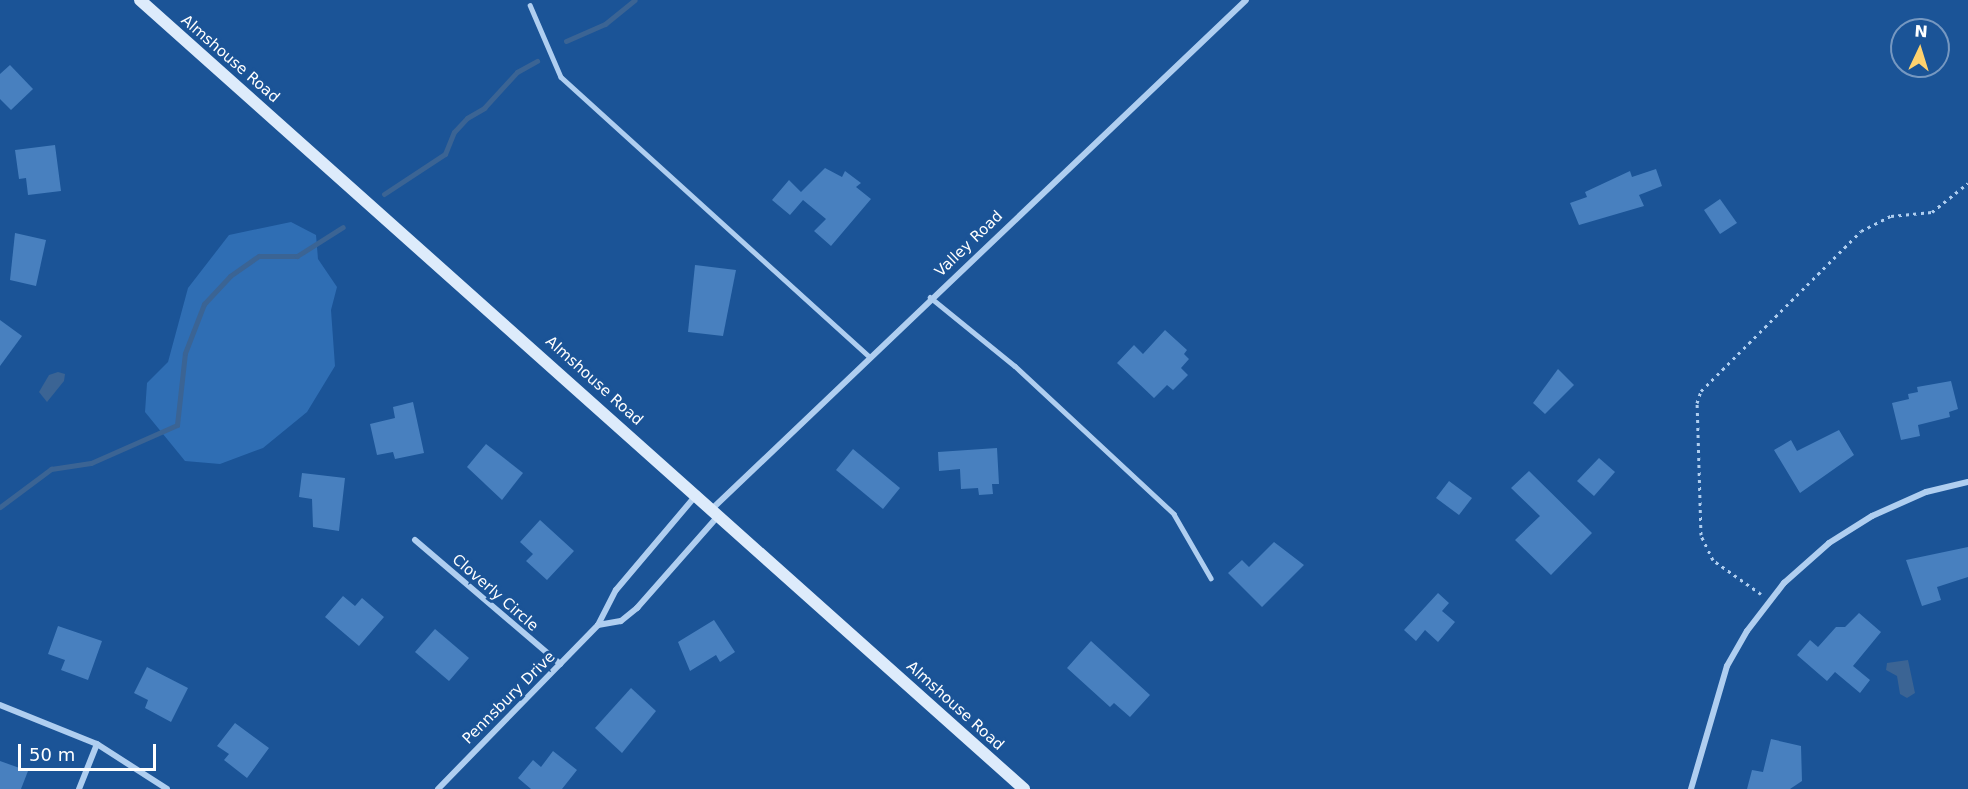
<!DOCTYPE html>
<html>
<head>
<meta charset="utf-8">
<style>
  body { margin:0 }
  #map { position:relative; width:1968px; height:789px; overflow:hidden; background:#1b5497; font-family:"DejaVu Sans",sans-serif }
  div>[style] { position:absolute }
  .green>* { inset:0; background:#2f6eb4 }
  .water>* { inset:0; background:#3b6494 }
  .stream>* { height:5px; margin:-2.5px; padding:0 2.5px; transform-origin:2.5px; border-radius:2.5px; background:#3b6494 }
  .building>* { inset:0; background:#4880bf }
  .path>* { height:3px; margin-top:-1.5px; transform-origin:0; background:repeating-linear-gradient(90deg,#afcef0 0 3px,transparent 0 7.5px) }
  .lane>* { height:4.5px; margin:-2.25px; padding:0 2.25px; transform-origin:2.25px; border-radius:2.25px; background:#afcef0 }
  .street>* { height:6px; margin:-3px; padding:0 3px; transform-origin:3px; border-radius:3px; background:#afcef0 }
  .secondary>* { height:12px; margin:-6px; padding:0 6px; transform-origin:6px; border-radius:6px; background:#ddebfb }
  span { translate:-50% -50%; white-space:nowrap; text-align:center; line-height:1.15; -webkit-text-stroke:6px #1b5497; paint-order:stroke }
  .street-label { font-size:15px; color:#fff }
  .north { position:absolute; left:1890px; top:18px; width:60px; height:60px; box-sizing:border-box; background:#1b5497; border:2px solid #7698c1; border-radius:50%; rotate:4deg; font-size:16px; font-weight:700; line-height:24px; text-align:center; color:#fff }
  .north::after { content:''; display:block; margin:auto; width:21px; height:27px; background:#ffd26e; clip-path:polygon(50% 0,100% 100%,50% 72%,0 100%) }
  .scale { position:absolute; left:18px; top:744px; width:138px; height:27px; box-sizing:border-box; border:3px solid #fff; border-top:0; padding-left:8px; font-size:18px; line-height:21px; white-space:nowrap; color:#fff; -webkit-text-stroke:4px #1b5497; paint-order:stroke }
</style>
</head>
<body>
<div id="map">
  <div class="green">
    <div style="clip-path:polygon(291px 222px,316px 235px,318px 259px,337px 287px,331px 310px,335px 366px,307px 412px,263px 448px,220px 464px,185px 461px,145px 412px,147px 383px,168px 362px,188px 288px,229px 235px)"></div>
  </div>
  <div class="water">
    <div style="clip-path:polygon(58px 372px,65px 374px,64px 381px,47px 402px,39px 392px,49px 375px)"></div>
    <div style="clip-path:polygon(1908px 660px,1915px 693px,1907px 698px,1900px 694px,1897px 676px,1886px 670px,1887px 663px)"></div>
  </div>
  <div class="stream">
    <div style="left:566px;top:41px;width:43px;rotate:-23.6deg"></div>
    <div style="left:605px;top:24px;width:38px;rotate:-39deg"></div>
    <div style="left:384px;top:194px;width:73px;rotate:-33.3deg"></div>
    <div style="left:445px;top:154px;width:24px;rotate:-68deg"></div>
    <div style="left:454px;top:132px;width:19px;rotate:-47deg"></div>
    <div style="left:467px;top:118px;width:20px;rotate:-30deg"></div>
    <div style="left:484px;top:108px;width:49px;rotate:-47.5deg"></div>
    <div style="left:517px;top:72px;width:23px;rotate:-29deg"></div>
    <div style="left:0;top:507px;width:64px;rotate:-36.7deg"></div>
    <div style="left:51px;top:469px;width:40px;rotate:-8.5deg"></div>
    <div style="left:91px;top:463px;width:94px;rotate:-23.8deg"></div>
    <div style="left:177px;top:425px;width:72px;rotate:-83.7deg"></div>
    <div style="left:185px;top:353px;width:53px;rotate:-68.8deg"></div>
    <div style="left:204px;top:304px;width:38px;rotate:-47deg"></div>
    <div style="left:230px;top:276px;width:35px;rotate:-35deg"></div>
    <div style="left:259px;top:256px;width:38px"></div>
    <div style="left:297px;top:256px;width:54px;rotate:-32.2deg"></div>
  </div>
  <div class="building">
    <div style="clip-path:polygon(10px 65px,33px 89px,11px 110px,0 99px,0 74px)"></div>
    <div style="clip-path:polygon(55px 145px,61px 191px,28px 195px,26px 178px,19px 179px,15px 150px)"></div>
    <div style="clip-path:polygon(825px 168px,842px 177px,845px 171px,861px 183px,856px 187px,871px 199px,831px 246px,814px 231px,826px 219px,803px 200px,790px 215px,772px 200px,789px 180px,801px 192px)"></div>
    <div style="clip-path:polygon(1656px 169px,1662px 186px,1639px 195px,1644px 206px,1579px 225px,1570px 203px,1587px 197px,1585px 192px,1630px 171px,1632px 177px)"></div>
    <div style="clip-path:polygon(1720px 199px,1737px 223px,1720px 234px,1704px 210px)"></div>
    <div style="clip-path:polygon(15px 233px,46px 240px,36px 286px,10px 280px)"></div>
    <div style="clip-path:polygon(695px 265px,736px 270px,723px 336px,688px 332px)"></div>
    <div style="clip-path:polygon(0 320px,22px 336px,0 366px)"></div>
    <div style="clip-path:polygon(1165px 330px,1187px 350px,1184px 354px,1189px 359px,1181px 368px,1188px 375px,1173px 390px,1167px 385px,1154px 398px,1117px 363px,1134px 345px,1143px 354px)"></div>
    <div style="clip-path:polygon(1558px 369px,1574px 385px,1545px 414px,1533px 403px)"></div>
    <div style="clip-path:polygon(1951px 381px,1958px 409px,1949px 412px,1950px 417px,1918px 425px,1920px 436px,1901px 440px,1892px 403px,1909px 399px,1908px 394px,1918px 392px,1917px 387px)"></div>
    <div style="clip-path:polygon(413px 402px,424px 453px,395px 459px,393px 452px,377px 455px,370px 424px,395px 418px,393px 407px)"></div>
    <div style="clip-path:polygon(1839px 430px,1854px 455px,1800px 493px,1774px 450px,1791px 440px,1797px 451px)"></div>
    <div style="clip-path:polygon(486px 444px,523px 473px,502px 500px,467px 467px)"></div>
    <div style="clip-path:polygon(997px 448px,999px 484px,992px 484px,993px 494px,979px 495px,978px 488px,961px 489px,960px 469px,939px 471px,938px 452px)"></div>
    <div style="clip-path:polygon(853px 449px,900px 488px,883px 509px,836px 470px)"></div>
    <div style="clip-path:polygon(1599px 458px,1615px 472px,1594px 496px,1577px 481px)"></div>
    <div style="clip-path:polygon(1529px 471px,1592px 533px,1551px 575px,1515px 540px,1540px 516px,1511px 488px)"></div>
    <div style="clip-path:polygon(302px 473px,345px 478px,339px 531px,313px 527px,312px 499px,299px 497px)"></div>
    <div style="clip-path:polygon(1449px 481px,1472px 498px,1459px 515px,1436px 498px)"></div>
    <div style="clip-path:polygon(540px 520px,574px 551px,547px 580px,526px 561px,533px 554px,520px 542px)"></div>
    <div style="clip-path:polygon(1274px 542px,1304px 565px,1262px 607px,1228px 573px,1242px 560px,1249px 567px)"></div>
    <div style="clip-path:polygon(1968px 547px,1968px 577px,1937px 587px,1941px 600px,1922px 606px,1906px 560px)"></div>
    <div style="clip-path:polygon(1438px 593px,1449px 603px,1442px 611px,1455px 622px,1438px 642px,1425px 630px,1416px 641px,1404px 630px)"></div>
    <div style="clip-path:polygon(343px 596px,355px 606px,362px 598px,384px 617px,359px 646px,325px 617px)"></div>
    <div style="clip-path:polygon(1859px 613px,1881px 632px,1853px 666px,1870px 680px,1860px 693px,1835px 672px,1827px 681px,1797px 655px,1810px 640px,1818px 647px,1836px 627px,1845px 627px)"></div>
    <div style="clip-path:polygon(714px 620px,735px 652px,720px 662px,716px 655px,690px 671px,678px 642px)"></div>
    <div style="clip-path:polygon(58px 626px,102px 641px,88px 680px,61px 670px,65px 660px,48px 654px)"></div>
    <div style="clip-path:polygon(435px 629px,469px 658px,449px 681px,415px 652px)"></div>
    <div style="clip-path:polygon(1091px 641px,1150px 695px,1130px 717px,1114px 703px,1110px 707px,1067px 668px)"></div>
    <div style="clip-path:polygon(147px 667px,188px 688px,171px 722px,145px 708px,148px 700px,134px 693px)"></div>
    <div style="clip-path:polygon(631px 688px,656px 711px,622px 753px,595px 728px)"></div>
    <div style="clip-path:polygon(235px 723px,269px 748px,247px 778px,224px 760px,229px 754px,217px 746px)"></div>
    <div style="clip-path:polygon(1771px 739px,1801px 746px,1802px 781px,1790px 789px,1747px 789px,1752px 770px,1763px 772px)"></div>
    <div style="clip-path:polygon(553px 751px,577px 770px,562px 789px,531px 789px,518px 778px,533px 760px,541px 767px)"></div>
    <div style="clip-path:polygon(0 761px,28px 771px,21px 789px,0 789px)"></div>
  </div>
  <div class="path">
    <div style="left:1761px;top:594px;width:59px;rotate:-144.7deg"></div>
    <div style="left:1713px;top:560px;width:28px;rotate:-116deg"></div>
    <div style="left:1701px;top:535px;width:132px;rotate:-91.7deg"></div>
    <div style="left:1697px;top:403px;width:13px;rotate:-72deg"></div>
    <div style="left:1701px;top:391px;width:226px;rotate:-45deg"></div>
    <div style="left:1861px;top:231px;width:34px;rotate:-27deg"></div>
    <div style="left:1891px;top:216px;width:41px;rotate:-5.6deg"></div>
    <div style="left:1932px;top:212px;width:46px;rotate:-38.9deg"></div>
  </div>
  <div class="lane">
    <div style="left:530px;top:5px;width:78px;rotate:66.7deg"></div>
    <div style="left:561px;top:77px;width:416px;rotate:42.2deg"></div>
    <div style="left:930px;top:297px;width:109px;rotate:39.1deg"></div>
    <div style="left:1015px;top:366px;width:217px;rotate:42.9deg"></div>
    <div style="left:1174px;top:514px;width:74px;rotate:60deg"></div>
  </div>
  <div class="street">
    <div style="left:713px;top:508px;width:736px;rotate:-43.62deg"></div>
    <div style="left:415px;top:540px;width:191px;rotate:40.5deg"></div>
    <div style="left:598px;top:625px;width:23px;rotate:-10deg"></div>
    <div style="left:621px;top:621px;width:21px;rotate:-39deg"></div>
    <div style="left:637px;top:608px;width:123px;rotate:-48.6deg"></div>
    <div style="left:0;top:705px;width:105px;rotate:21.9deg"></div>
    <div style="left:97px;top:744px;width:83px;rotate:32.7deg"></div>
    <div style="left:79px;top:789px;width:48px;rotate:-68.2deg"></div>
    <div style="left:438px;top:789px;width:229px;rotate:-45.7deg"></div>
    <div style="left:598px;top:625px;width:39px;rotate:-63deg"></div>
    <div style="left:616px;top:590px;width:126px;rotate:-49.8deg"></div>
    <div style="left:1691px;top:789px;width:128px;rotate:-73.7deg"></div>
    <div style="left:1727px;top:666px;width:40px;rotate:-60.3deg"></div>
    <div style="left:1747px;top:631px;width:61px;rotate:-52.4deg"></div>
    <div style="left:1784px;top:583px;width:60px;rotate:-41.6deg"></div>
    <div style="left:1829px;top:543px;width:51px;rotate:-32.1deg"></div>
    <div style="left:1872px;top:516px;width:59px;rotate:-24deg"></div>
    <div style="left:1926px;top:492px;width:43px;rotate:-13.4deg"></div>
  </div>
  <div class="secondary">
    <div style="left:140px;top:0;width:1185px;rotate:41.75deg"></div>
  </div>
  <div class="street-label">
    <span style="left:230px;top:59px;rotate:41deg">Almshouse Road</span>
    <span style="left:969px;top:244px;rotate:-44deg">Valley Road</span>
    <span style="left:594px;top:381px;rotate:42deg">Almshouse Road</span>
    <span style="left:495px;top:593px;rotate:41deg">Cloverly Circle</span>
    <span style="left:509px;top:698px;rotate:-45deg">Pennsbury Drive</span>
    <span style="left:955px;top:706px;rotate:42deg">Almshouse Road</span>
  </div>
  <div class="north">N</div>
  <div class="scale">50 m</div>
</div>
</body>
</html>
